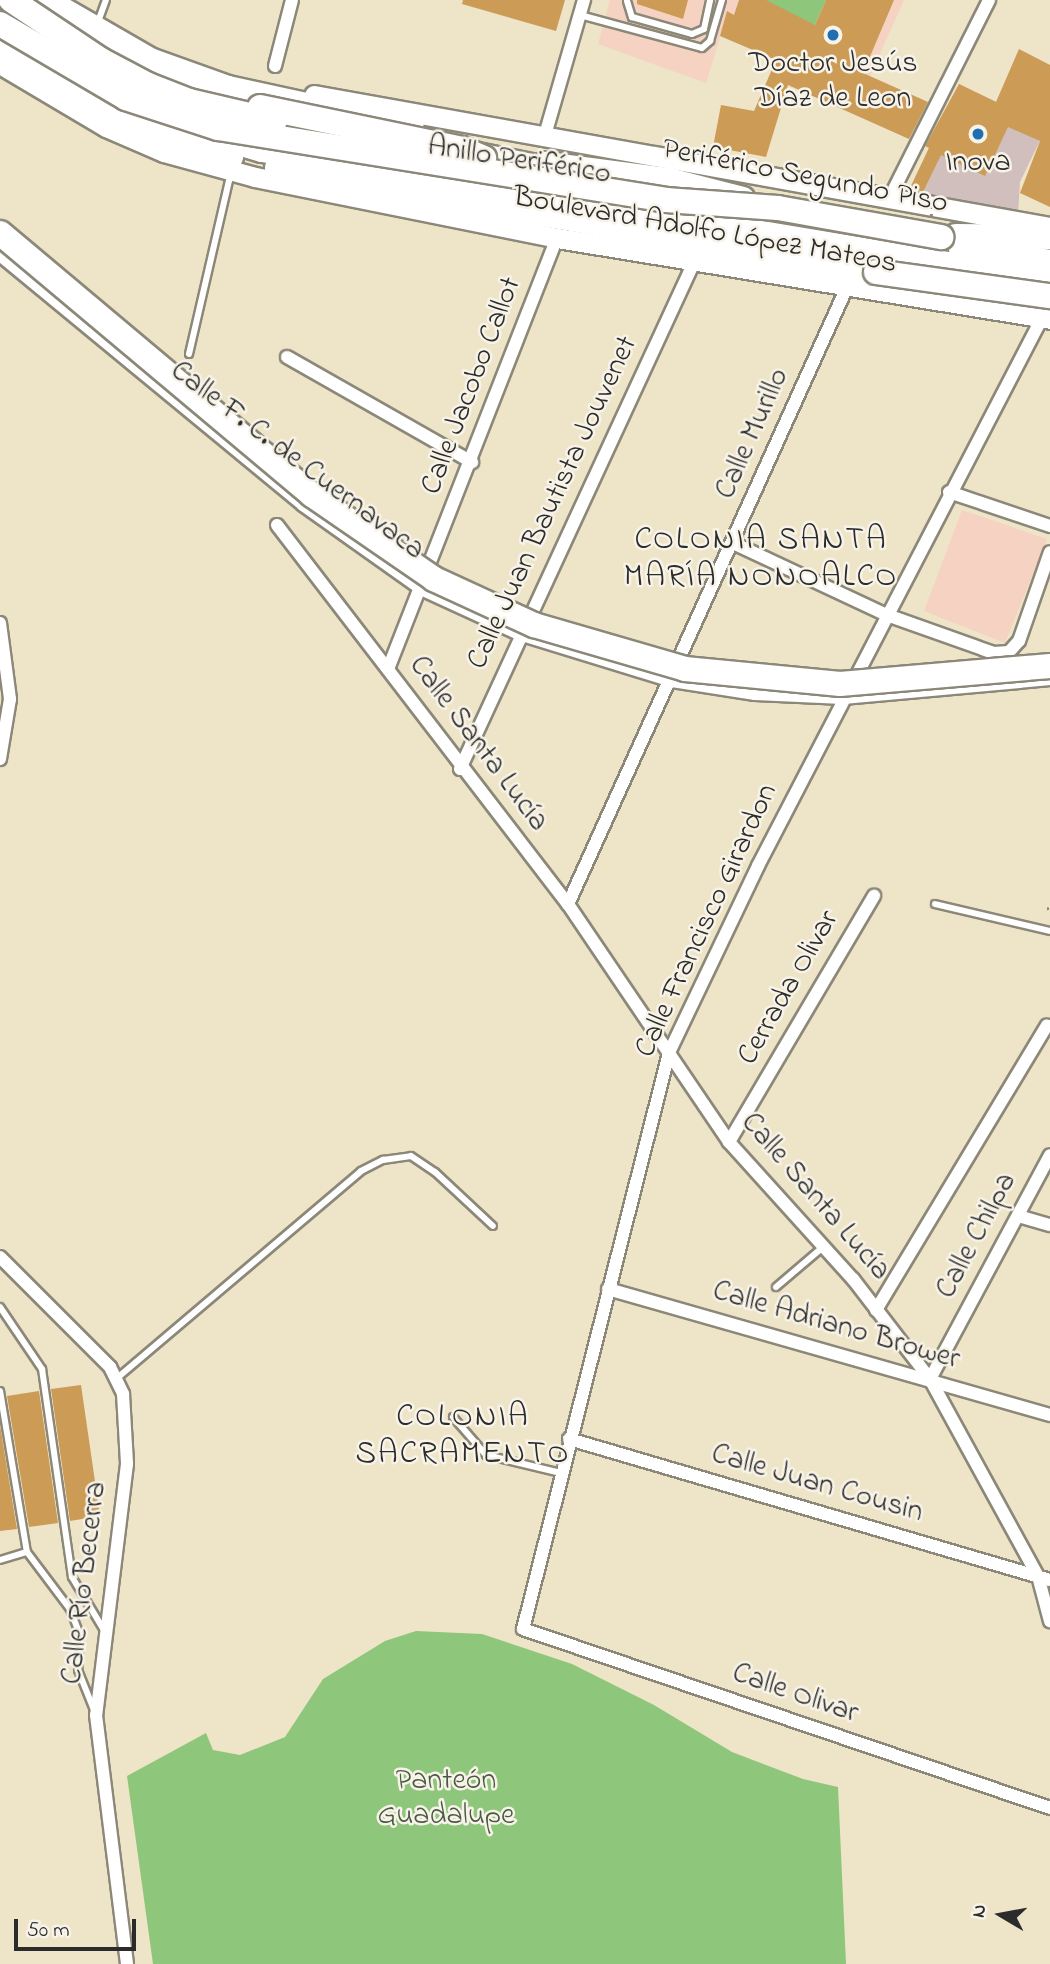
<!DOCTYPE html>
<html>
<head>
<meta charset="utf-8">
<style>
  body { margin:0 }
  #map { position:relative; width:1050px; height:1964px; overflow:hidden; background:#eee4c7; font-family:"Indie Flower",sans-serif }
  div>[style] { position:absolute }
  .built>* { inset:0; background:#f5d2c2 }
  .industrial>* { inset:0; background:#d1bfbd }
  .green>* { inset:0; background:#8ec77b }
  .building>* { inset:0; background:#cc9b55 }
  .path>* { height:2.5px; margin-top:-1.25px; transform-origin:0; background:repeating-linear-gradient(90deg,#8c8879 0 2px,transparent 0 7px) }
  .roads { filter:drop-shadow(2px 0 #8c8879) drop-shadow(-2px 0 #8c8879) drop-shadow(0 2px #8c8879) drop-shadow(0 -2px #8c8879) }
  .service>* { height:6px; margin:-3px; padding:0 3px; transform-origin:3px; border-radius:3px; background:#fff }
  .minor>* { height:12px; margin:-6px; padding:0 6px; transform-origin:6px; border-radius:6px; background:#fff }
  .secondary>* { height:19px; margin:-9.5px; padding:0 9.5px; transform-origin:9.5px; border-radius:9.5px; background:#fff }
  .motorway>* { height:24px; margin:-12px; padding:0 12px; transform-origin:12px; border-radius:12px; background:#fff }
  .path-bridge>* { height:2.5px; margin-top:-1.25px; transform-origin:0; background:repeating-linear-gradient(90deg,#8c8879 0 2px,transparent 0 7px) }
  .bridges { filter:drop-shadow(2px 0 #8c8879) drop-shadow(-2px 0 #8c8879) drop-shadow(0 2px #8c8879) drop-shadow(0 -2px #8c8879) }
  .motorway-bridge>* { height:24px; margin:-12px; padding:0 12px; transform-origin:12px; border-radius:12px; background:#fff }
  .dots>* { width:19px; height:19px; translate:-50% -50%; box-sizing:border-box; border:4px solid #f7f3e8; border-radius:50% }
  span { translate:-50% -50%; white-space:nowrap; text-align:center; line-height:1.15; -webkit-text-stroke:5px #f7f3e8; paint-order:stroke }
  .poi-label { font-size:30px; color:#2b2b2b }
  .street-label { font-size:30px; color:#2b2b2b }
  .park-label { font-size:30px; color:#495a43 }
  .neighbourhood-label { font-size:32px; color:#2b2b2b; letter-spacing:2px }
  .north { position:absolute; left:966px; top:1880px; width:70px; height:70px; -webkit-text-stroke:5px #f7f3e8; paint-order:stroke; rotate:280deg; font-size:19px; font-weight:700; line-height:28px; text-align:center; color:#2b2b2b }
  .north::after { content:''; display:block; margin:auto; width:24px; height:32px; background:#2b2b2b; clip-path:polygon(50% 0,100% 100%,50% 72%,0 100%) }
  .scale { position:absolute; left:14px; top:1919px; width:122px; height:32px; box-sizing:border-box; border:4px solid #2b2b2b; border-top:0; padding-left:9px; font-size:21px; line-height:24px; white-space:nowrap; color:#2b2b2b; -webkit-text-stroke:5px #f7f3e8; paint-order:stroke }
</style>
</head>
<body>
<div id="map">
  <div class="built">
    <div style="clip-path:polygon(610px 0,904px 0,870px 76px,728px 12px,706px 83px,598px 44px)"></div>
    <div style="clip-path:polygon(962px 510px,1047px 539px,1005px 643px,924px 611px)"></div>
  </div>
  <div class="industrial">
    <div style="clip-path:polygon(959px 84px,1047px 126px,1020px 182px,1018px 215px,918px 197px,911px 186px)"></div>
  </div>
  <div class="green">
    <div style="clip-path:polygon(766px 0,826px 0,805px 47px,765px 3px)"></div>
    <div style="clip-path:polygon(416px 1631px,482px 1634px,572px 1664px,654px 1705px,732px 1752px,803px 1779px,838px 1787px,846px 1964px,153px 1964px,127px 1776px,206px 1733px,213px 1750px,240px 1755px,285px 1737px,323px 1679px,385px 1641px)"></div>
  </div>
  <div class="building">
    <div style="clip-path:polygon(463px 0,565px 0,556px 31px,462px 4px)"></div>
    <div style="clip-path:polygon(637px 0,688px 0,683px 19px,637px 4px)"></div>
    <div style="clip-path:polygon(739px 0,766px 0,815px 25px,826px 0,894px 0,863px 73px,928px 102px,909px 139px,788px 85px,766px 157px,713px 147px,721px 105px,754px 111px,776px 60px,720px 36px,727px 11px,734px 15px)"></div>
    <div style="clip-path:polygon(1019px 49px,1050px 65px,1050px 207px,1020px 193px,1040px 141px,1008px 127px,985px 176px,941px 155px,923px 192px,911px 186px,929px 148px,925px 146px,959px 84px,996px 102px)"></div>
    <div style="clip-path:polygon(81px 1385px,100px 1516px,70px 1521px,51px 1389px)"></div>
    <div style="clip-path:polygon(39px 1391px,58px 1523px,29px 1527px,7px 1396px)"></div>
    <div style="clip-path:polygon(0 1425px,17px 1529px,0 1531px)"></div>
  </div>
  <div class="path">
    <div style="left:1047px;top:908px;width:3px;rotate:18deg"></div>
  </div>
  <div class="roads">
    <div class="service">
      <div style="left:627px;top:1px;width:17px;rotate:73deg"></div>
      <div style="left:632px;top:17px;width:62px;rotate:15.8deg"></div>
      <div style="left:692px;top:34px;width:13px;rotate:-23deg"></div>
      <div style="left:704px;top:29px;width:30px;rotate:-78deg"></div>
      <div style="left:580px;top:15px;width:126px;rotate:15.1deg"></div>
      <div style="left:702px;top:48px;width:11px;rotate:-41deg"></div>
      <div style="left:710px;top:41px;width:43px;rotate:-73.7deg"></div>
      <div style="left:99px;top:19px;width:20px;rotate:-70deg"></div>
      <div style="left:189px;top:354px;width:187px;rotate:-77deg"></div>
      <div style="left:935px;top:904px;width:118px;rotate:13.2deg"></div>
      <div style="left:776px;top:1287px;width:62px;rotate:-40.4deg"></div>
      <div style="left:0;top:1307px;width:75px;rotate:55.9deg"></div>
      <div style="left:42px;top:1369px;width:210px;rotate:81.8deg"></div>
      <div style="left:72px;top:1577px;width:62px;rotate:58.9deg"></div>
      <div style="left:116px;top:1379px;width:321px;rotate:-40.3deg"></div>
      <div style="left:361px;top:1171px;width:25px;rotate:-27deg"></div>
      <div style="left:383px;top:1160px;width:28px;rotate:-8deg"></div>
      <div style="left:411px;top:1156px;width:29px;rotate:34deg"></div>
      <div style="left:435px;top:1172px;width:79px;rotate:43deg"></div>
      <div style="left:0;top:1391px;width:163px;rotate:80.5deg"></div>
      <div style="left:453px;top:1417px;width:50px;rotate:49deg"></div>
      <div style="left:486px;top:1455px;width:77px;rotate:13.5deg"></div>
      <div style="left:0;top:1560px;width:28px;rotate:-17deg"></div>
      <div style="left:27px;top:1552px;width:71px;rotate:53deg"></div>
      <div style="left:70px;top:1609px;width:28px;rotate:69deg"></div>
      <div style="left:80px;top:1635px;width:35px;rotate:93deg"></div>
      <div style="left:78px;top:1670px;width:43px;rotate:68.2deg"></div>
    </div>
    <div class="minor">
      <div style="left:275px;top:66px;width:68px;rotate:-75.6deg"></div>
      <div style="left:545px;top:135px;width:141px;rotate:-73.9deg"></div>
      <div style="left:888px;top:201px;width:225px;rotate:-63.3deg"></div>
      <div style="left:0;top:255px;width:393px;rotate:39.5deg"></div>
      <div style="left:303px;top:505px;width:145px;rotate:35.4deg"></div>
      <div style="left:421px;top:589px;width:108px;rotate:24.7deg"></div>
      <div style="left:519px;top:634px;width:160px;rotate:17.1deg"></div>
      <div style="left:672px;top:681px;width:84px;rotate:8.9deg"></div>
      <div style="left:755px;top:694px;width:88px;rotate:2.6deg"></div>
      <div style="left:843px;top:698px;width:208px;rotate:-5.2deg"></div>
      <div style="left:1042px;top:318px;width:617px;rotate:117.4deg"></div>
      <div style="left:758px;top:866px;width:207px;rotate:115.5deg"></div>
      <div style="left:669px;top:1053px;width:594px;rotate:104.22deg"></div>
      <div style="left:523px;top:1629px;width:557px;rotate:18.76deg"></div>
      <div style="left:287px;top:357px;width:213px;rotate:29.6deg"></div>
      <div style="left:949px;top:492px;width:107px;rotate:18.6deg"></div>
      <div style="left:277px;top:525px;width:478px;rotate:52.5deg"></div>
      <div style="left:568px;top:904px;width:287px;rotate:55.9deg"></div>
      <div style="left:729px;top:1142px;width:185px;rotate:47.9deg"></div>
      <div style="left:853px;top:1279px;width:126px;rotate:52.4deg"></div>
      <div style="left:930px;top:1379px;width:225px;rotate:61.3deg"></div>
      <div style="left:1038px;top:1576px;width:47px;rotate:75.1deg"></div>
      <div style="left:733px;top:543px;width:170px;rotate:25.1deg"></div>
      <div style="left:887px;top:615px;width:114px;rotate:19.6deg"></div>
      <div style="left:994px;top:653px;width:15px;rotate:-4deg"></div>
      <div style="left:1009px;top:652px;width:15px;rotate:-48deg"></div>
      <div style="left:1019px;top:641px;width:94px;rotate:-70.8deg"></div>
      <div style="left:0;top:623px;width:77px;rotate:82.5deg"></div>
      <div style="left:10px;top:699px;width:61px;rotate:99.5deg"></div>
      <div style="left:388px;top:669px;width:463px;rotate:-68.6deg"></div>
      <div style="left:460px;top:769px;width:561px;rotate:-65.22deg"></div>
      <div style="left:568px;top:904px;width:679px;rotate:-65.66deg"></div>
      <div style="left:729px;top:1142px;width:286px;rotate:-59.5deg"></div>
      <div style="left:1018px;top:1216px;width:33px;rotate:16deg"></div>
      <div style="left:0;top:1257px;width:156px;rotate:45deg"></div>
      <div style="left:110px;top:1367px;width:30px;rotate:64deg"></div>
      <div style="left:123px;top:1394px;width:70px;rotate:86.7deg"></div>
      <div style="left:127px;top:1464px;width:253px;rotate:97deg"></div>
      <div style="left:96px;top:1715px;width:251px;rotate:82.9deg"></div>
      <div style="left:608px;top:1289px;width:460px;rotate:15.9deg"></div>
      <div style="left:876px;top:1310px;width:332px;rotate:-59deg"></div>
      <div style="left:930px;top:1379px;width:254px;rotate:-61.8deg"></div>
      <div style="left:569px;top:1439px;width:501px;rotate:16.34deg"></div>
    </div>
    <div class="secondary">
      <div style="left:0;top:64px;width:123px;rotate:30.7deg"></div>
      <div style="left:106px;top:127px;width:63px;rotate:23.3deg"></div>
      <div style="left:164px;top:152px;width:94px;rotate:15.4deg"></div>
      <div style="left:255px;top:177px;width:308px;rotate:11.4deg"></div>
      <div style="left:557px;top:238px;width:500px;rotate:9.3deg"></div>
      <div style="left:314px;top:95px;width:748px;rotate:10.17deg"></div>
    </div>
    <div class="motorway">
      <div style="left:46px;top:0;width:120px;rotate:30deg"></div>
      <div style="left:150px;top:60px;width:83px;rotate:19.7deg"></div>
      <div style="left:228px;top:88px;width:188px;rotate:12.3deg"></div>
      <div style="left:0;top:47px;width:108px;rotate:32.5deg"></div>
      <div style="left:91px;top:105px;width:74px;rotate:24.8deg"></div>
      <div style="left:158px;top:136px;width:76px;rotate:16deg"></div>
      <div style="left:211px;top:135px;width:53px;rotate:16.4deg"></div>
      <div style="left:262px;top:150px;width:799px;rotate:9.44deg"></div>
      <div style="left:463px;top:152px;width:100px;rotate:11.5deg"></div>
      <div style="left:545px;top:164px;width:125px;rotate:7.4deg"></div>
      <div style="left:669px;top:180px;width:76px;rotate:14.4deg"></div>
      <div style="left:277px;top:168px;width:608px;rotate:9.85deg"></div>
      <div style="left:956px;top:236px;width:94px;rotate:0.6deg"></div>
      <div style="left:961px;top:249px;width:90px;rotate:8.3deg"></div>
    </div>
  </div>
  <div class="path-bridge">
    <div style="left:931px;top:216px;width:11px;rotate:-85deg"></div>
  </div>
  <div class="bridges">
    <div class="motorway-bridge">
      <div style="left:11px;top:0;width:108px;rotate:33.7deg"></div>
      <div style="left:101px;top:60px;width:53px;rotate:28deg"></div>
      <div style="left:148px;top:85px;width:44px;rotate:21.3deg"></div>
      <div style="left:189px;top:101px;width:88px;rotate:13.1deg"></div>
      <div style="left:0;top:24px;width:146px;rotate:30.4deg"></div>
      <div style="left:126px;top:98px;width:97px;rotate:18.1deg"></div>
      <div style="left:218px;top:128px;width:454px;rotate:9.1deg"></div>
      <div style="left:666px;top:200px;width:112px;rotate:4.1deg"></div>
      <div style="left:778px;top:208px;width:166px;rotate:10.1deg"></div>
      <div style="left:260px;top:107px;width:207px;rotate:11.7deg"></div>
      <div style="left:463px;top:149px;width:23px;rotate:23deg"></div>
      <div style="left:0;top:233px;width:407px;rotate:40deg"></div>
      <div style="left:312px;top:495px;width:148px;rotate:34.5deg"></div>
      <div style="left:434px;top:579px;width:110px;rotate:24.7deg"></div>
      <div style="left:534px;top:625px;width:157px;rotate:16.2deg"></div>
      <div style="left:685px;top:669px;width:156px;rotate:5.5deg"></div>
      <div style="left:840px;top:684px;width:211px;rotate:-4.9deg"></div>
      <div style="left:876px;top:272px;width:176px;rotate:7.9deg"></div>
    </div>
  </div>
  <div class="dots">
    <div style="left:833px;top:35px;background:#1f6fb2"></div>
    <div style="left:978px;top:134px;background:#1f6fb2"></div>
  </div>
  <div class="poi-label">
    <span style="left:833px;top:81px">Doctor Jesús<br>Díaz de Leon</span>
    <span style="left:978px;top:163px">Inova</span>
  </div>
  <div class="street-label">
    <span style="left:519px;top:161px;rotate:9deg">Anillo Periférico</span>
    <span style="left:805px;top:177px;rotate:11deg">Periférico Segundo Piso</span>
    <span style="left:705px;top:231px;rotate:10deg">Boulevard Adolfo López Mateos</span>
    <span style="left:472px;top:386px;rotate:-69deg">Calle Jacobo Callot</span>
    <span style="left:753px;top:434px;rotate:-66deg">Calle Murillo</span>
    <span style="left:297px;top:461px;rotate:37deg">Calle F. C. de Cuernavaca</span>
    <span style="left:553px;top:503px;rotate:-65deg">Calle Juan Bautista Jouvenet</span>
    <span style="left:478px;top:744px;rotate:53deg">Calle Santa Lucía</span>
    <span style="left:707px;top:921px;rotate:-65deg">Calle Francisco Girardon</span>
    <span style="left:789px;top:988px;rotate:-60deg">Cerrada Olivar</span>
    <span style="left:815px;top:1197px;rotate:49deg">Calle Santa Lucía</span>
    <span style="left:977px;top:1236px;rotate:-62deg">Calle Chilpa</span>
    <span style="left:836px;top:1326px;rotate:16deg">Calle Adriano Brower</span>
    <span style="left:817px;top:1484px;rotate:16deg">Calle Juan Cousin</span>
    <span style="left:85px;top:1583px;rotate:-83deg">Calle Río Becerra</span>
    <span style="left:795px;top:1694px;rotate:19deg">Calle Olivar</span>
  </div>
  <div class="park-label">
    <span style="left:446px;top:1798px">Panteón<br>Guadalupe</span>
  </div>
  <div class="neighbourhood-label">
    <span style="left:761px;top:560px">COLONIA SANTA<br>MARÍA NONOALCO</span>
    <span style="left:463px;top:1437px">COLONIA<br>SACRAMENTO</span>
  </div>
  <div class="north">N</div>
  <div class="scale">50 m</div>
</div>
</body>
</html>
